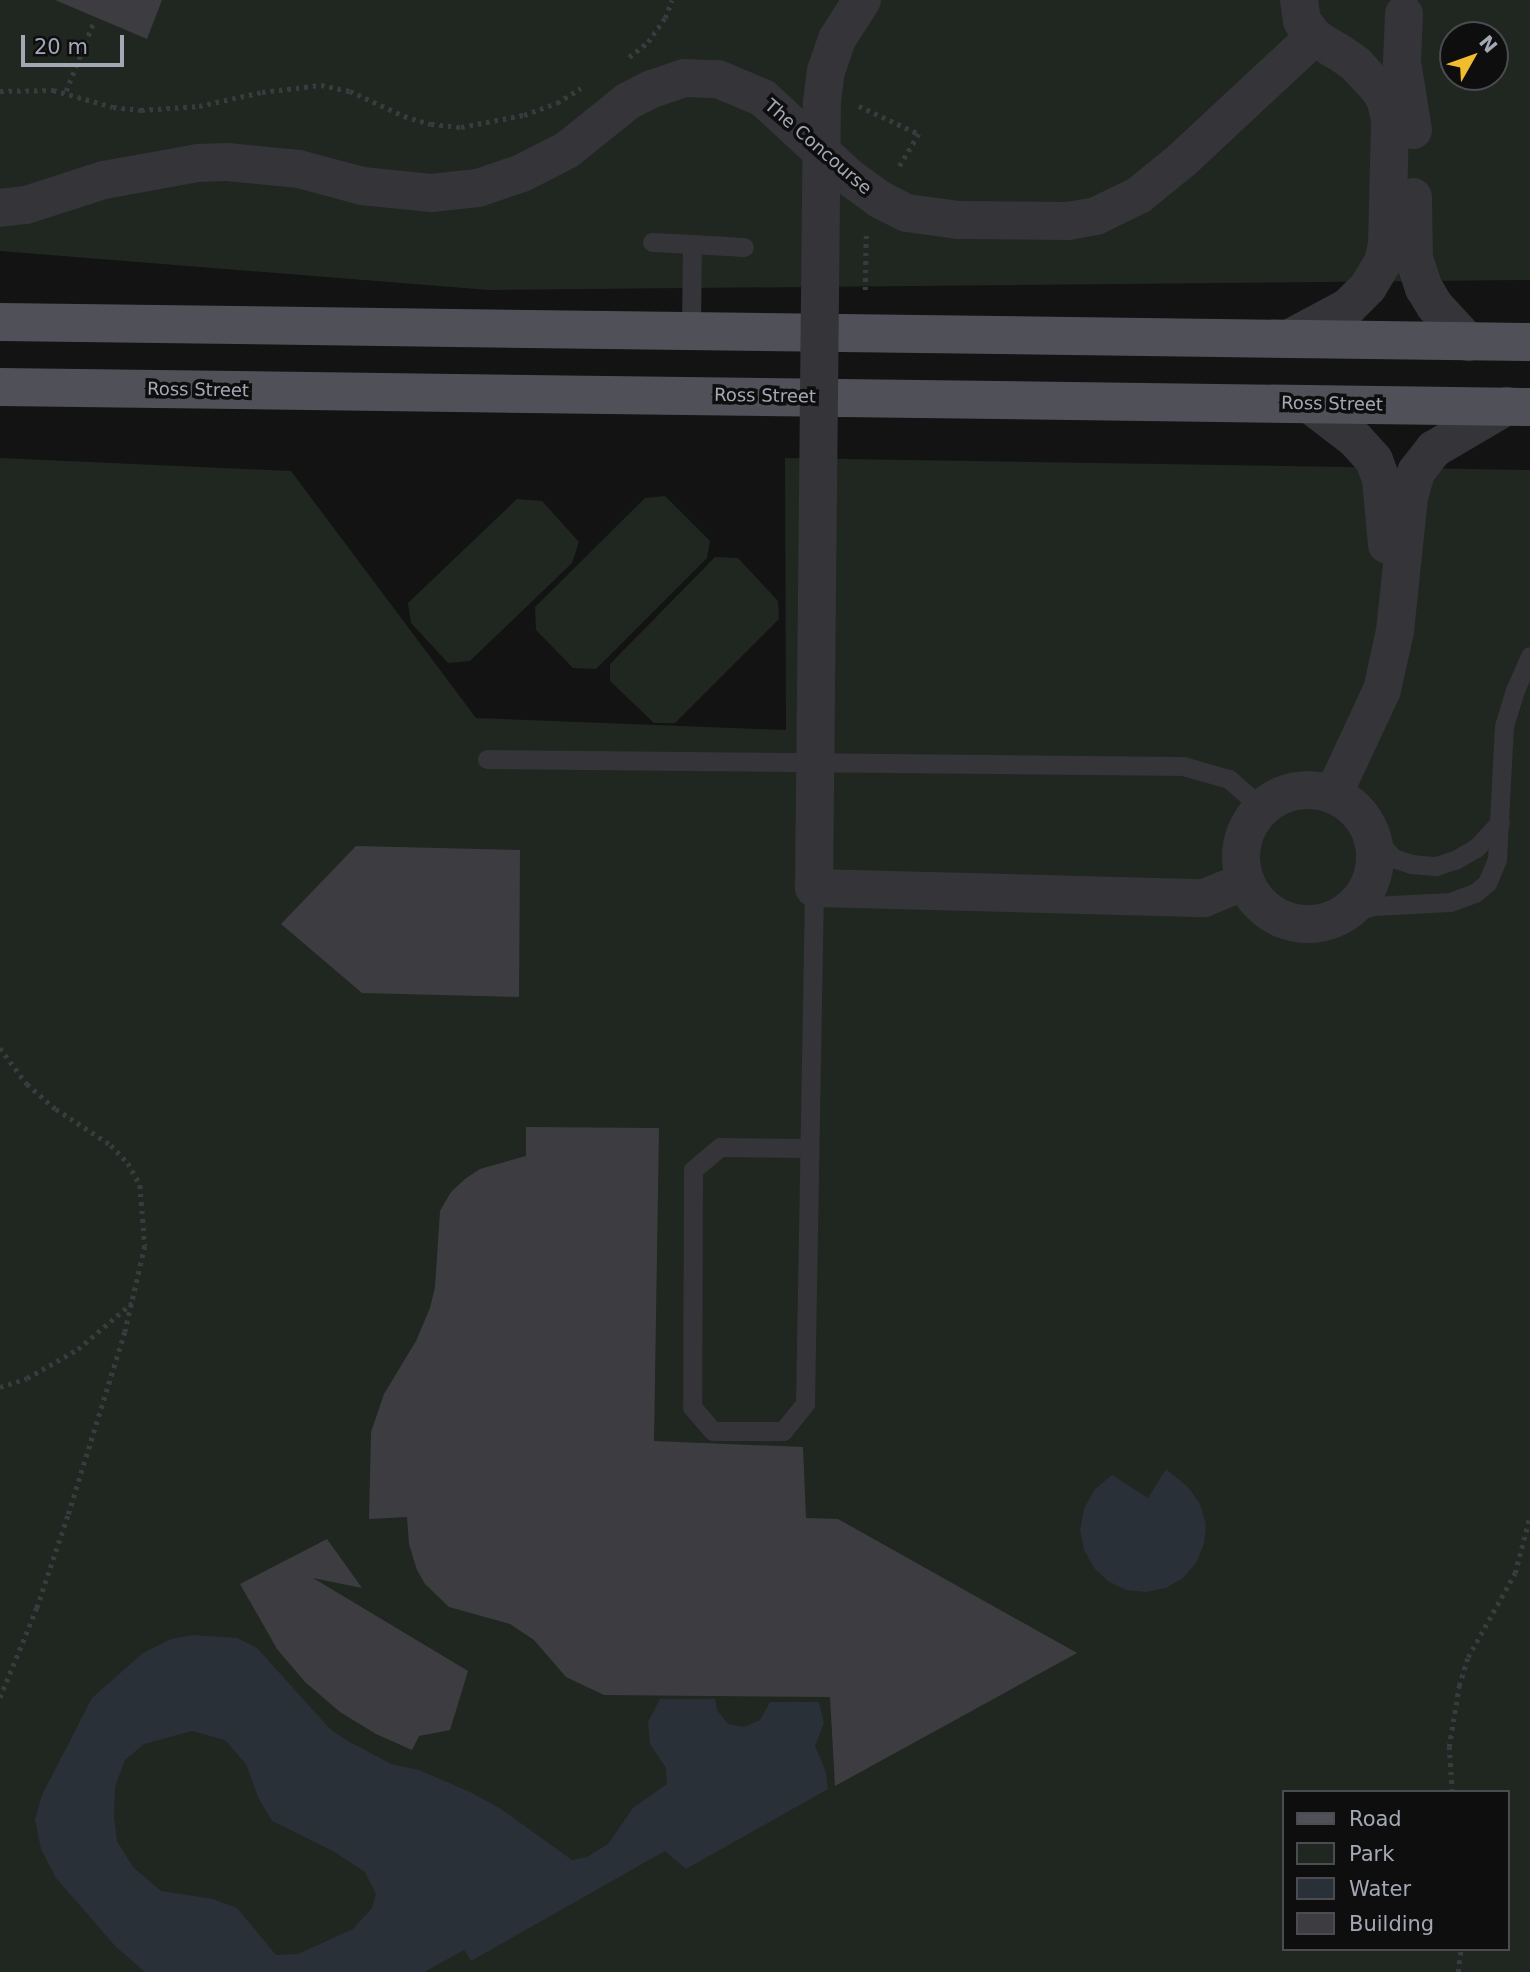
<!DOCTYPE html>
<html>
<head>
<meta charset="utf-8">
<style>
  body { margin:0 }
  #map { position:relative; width:1530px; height:1972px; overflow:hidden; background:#131314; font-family:"DejaVu Sans",sans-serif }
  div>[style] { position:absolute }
  .green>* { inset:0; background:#1f2720 }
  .water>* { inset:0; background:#293038 }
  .building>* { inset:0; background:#3d3d41 }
  .path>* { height:4.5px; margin-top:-2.25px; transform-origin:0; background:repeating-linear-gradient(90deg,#3a3b40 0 3.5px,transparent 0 8.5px) }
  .lane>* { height:19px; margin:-9.5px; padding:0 9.5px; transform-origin:9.5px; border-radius:9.5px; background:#343439 }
  .street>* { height:38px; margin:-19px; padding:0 19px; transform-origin:19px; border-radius:19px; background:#343439 }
  .street>.ring { margin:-19px; padding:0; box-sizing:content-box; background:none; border:38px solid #343439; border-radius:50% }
  .primary>* { height:38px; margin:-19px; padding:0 19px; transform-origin:19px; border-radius:19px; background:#505158 }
  .street-bridge>* { height:38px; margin:-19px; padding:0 19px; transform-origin:19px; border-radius:19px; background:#343439 }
  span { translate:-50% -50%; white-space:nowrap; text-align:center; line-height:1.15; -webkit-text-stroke:7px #0e0e0f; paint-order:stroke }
  .street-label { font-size:18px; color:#a4a8b5 }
  .legend { position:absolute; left:1282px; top:1790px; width:228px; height:161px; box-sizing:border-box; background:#0e0e0f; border:2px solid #4a4c51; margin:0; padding:9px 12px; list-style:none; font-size:21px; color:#a4a8b5 }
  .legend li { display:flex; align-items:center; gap:14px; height:35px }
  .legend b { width:35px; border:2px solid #4a4c51 }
  .north { position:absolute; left:1439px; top:21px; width:70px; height:70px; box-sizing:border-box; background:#0e0e0f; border:2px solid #4a4c51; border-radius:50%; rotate:50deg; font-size:19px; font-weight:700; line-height:28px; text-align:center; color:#a4a8b5 }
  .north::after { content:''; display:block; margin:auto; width:24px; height:32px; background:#f1bc2e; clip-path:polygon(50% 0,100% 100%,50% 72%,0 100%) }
  .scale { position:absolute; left:21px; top:35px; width:103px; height:32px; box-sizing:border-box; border:4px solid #a4a8b5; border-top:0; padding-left:9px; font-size:21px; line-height:24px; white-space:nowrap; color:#a4a8b5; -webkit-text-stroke:5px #0e0e0f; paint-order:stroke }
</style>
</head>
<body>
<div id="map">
  <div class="green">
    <div style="clip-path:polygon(evenodd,0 0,1530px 0,1530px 280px,489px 290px,0 251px,0 0,1453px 35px,1495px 35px,1495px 77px,1453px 77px,1453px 35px)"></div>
    <div style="clip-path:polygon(evenodd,0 458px,291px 471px,476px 718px,786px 730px,785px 458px,1530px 470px,1530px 1972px,0 1972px,0 458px,1283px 1792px,1507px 1792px,1507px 1949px,1283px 1949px,1283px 1792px)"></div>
    <div style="clip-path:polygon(665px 496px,710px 541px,707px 558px,596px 669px,573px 668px,536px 630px,535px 607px,645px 498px)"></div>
    <div style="clip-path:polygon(517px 499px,542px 501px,579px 542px,572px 563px,470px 661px,448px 663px,411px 623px,408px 603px)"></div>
    <div style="clip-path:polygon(715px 557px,738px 558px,778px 601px,779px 619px,675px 723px,654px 723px,610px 681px,610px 664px)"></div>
  </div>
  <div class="water">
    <div style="clip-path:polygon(1166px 1469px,1188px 1487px,1200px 1504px,1206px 1524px,1204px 1544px,1196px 1563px,1183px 1578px,1166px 1588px,1146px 1592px,1126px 1590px,1108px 1581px,1094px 1568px,1084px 1550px,1080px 1530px,1084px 1509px,1094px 1490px,1112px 1475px,1148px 1498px)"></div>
    <div style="clip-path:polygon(evenodd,194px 1635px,237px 1638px,257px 1648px,330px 1729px,346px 1740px,391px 1764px,419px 1770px,470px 1792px,501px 1809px,572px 1860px,587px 1857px,608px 1844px,633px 1808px,667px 1784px,666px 1768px,650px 1744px,648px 1722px,660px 1699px,715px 1699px,717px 1710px,728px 1724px,744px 1727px,760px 1720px,770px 1702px,819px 1702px,824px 1723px,815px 1746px,826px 1772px,828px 1789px,686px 1869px,665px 1851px,471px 1961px,464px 1950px,424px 1972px,145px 1972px,116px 1947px,56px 1878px,41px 1849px,35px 1820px,42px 1795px,92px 1698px,143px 1653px,171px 1639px,194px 1635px,192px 1731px,225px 1740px,246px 1764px,258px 1797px,272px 1821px,333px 1851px,365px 1872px,376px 1894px,372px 1908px,353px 1929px,298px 1954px,276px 1955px,237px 1908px,213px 1899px,161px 1891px,133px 1867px,117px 1841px,114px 1817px,115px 1787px,125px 1760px,144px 1744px,192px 1731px)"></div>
  </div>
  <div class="building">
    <div style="clip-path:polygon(55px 0,162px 0,147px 39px)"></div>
    <div style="clip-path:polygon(356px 846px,520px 850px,519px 997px,362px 993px,281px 924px)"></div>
    <div style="clip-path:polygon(526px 1127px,659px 1128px,654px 1441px,803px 1447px,806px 1518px,838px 1519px,1077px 1653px,835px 1786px,830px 1697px,604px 1695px,566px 1677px,534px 1640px,510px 1624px,449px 1607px,425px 1584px,417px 1570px,409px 1544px,407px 1517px,369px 1519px,371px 1432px,384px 1394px,416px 1341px,430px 1308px,435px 1287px,440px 1211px,451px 1192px,465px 1179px,480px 1169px,526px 1156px)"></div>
    <div style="clip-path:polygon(327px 1539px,362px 1588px,313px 1578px,468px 1671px,450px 1730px,419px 1736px,412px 1750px,376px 1734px,340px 1712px,305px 1682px,277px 1649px,240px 1584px)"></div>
  </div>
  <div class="path">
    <div style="left:629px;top:57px;width:24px;rotate:-38deg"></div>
    <div style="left:648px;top:42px;width:29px;rotate:-55deg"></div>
    <div style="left:665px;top:18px;width:19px;rotate:-69deg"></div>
    <div style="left:0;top:91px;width:53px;rotate:-1.1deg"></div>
    <div style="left:53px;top:90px;width:62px;rotate:15.8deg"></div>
    <div style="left:113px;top:107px;width:28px;rotate:6deg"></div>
    <div style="left:141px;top:110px;width:58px;rotate:-3.9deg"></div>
    <div style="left:199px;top:106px;width:65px;rotate:-12.5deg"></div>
    <div style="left:262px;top:92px;width:59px;rotate:-6.8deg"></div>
    <div style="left:321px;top:85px;width:30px;rotate:12deg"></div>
    <div style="left:350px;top:91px;width:60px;rotate:24.8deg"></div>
    <div style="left:404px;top:116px;width:28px;rotate:17deg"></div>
    <div style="left:431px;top:124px;width:30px;rotate:6deg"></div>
    <div style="left:461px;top:127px;width:64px;rotate:-10.8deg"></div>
    <div style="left:524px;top:115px;width:35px;rotate:-20deg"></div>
    <div style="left:557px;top:103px;width:28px;rotate:-32deg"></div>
    <div style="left:66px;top:91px;width:75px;rotate:-68.2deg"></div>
    <div style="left:859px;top:106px;width:66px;rotate:25deg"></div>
    <div style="left:919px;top:134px;width:41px;rotate:121deg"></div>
    <div style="left:865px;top:290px;width:58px;rotate:-89deg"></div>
    <div style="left:0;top:1048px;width:45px;rotate:53.1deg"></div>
    <div style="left:27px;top:1084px;width:38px;rotate:41deg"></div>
    <div style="left:56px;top:1109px;width:66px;rotate:33.2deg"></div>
    <div style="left:111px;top:1145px;width:25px;rotate:47deg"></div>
    <div style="left:128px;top:1163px;width:25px;rotate:61deg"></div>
    <div style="left:140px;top:1185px;width:61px;rotate:85.3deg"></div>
    <div style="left:145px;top:1246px;width:88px;rotate:103.1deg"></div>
    <div style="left:125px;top:1332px;width:193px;rotate:107.2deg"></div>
    <div style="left:68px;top:1516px;width:97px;rotate:108.6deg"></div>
    <div style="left:37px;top:1608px;width:97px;rotate:112.3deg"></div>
    <div style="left:0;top:1387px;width:28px;rotate:-18deg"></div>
    <div style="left:27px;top:1378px;width:59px;rotate:-29.6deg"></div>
    <div style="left:78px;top:1349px;width:71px;rotate:-40.4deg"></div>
    <div style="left:1452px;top:1792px;width:45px;rotate:-93.8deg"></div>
    <div style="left:1449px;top:1747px;width:62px;rotate:-80.7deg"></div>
    <div style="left:1459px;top:1686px;width:30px;rotate:-73deg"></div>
    <div style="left:1468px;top:1657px;width:96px;rotate:-60.8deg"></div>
    <div style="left:1515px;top:1573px;width:59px;rotate:-75.3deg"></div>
    <div style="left:1458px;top:1972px;width:23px;rotate:-83deg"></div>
  </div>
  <div class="lane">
    <div style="left:652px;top:242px;width:40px;rotate:2.9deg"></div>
    <div style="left:692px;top:244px;width:87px;rotate:90.7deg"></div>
    <div style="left:692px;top:244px;width:52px;rotate:3.3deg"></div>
    <div style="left:487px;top:759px;width:696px;rotate:0.58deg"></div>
    <div style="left:1183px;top:766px;width:48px;rotate:15.8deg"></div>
    <div style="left:1229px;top:779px;width:44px;rotate:41.3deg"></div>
    <div style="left:1369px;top:831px;width:36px;rotate:48deg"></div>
    <div style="left:1393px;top:858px;width:19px;rotate:18deg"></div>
    <div style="left:1411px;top:864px;width:25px;rotate:5deg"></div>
    <div style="left:1436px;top:866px;width:20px;rotate:-18deg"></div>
    <div style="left:1455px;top:860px;width:24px;rotate:-30deg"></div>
    <div style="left:1476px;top:848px;width:35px;rotate:-47deg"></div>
    <div style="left:1339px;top:916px;width:35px;rotate:-16deg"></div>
    <div style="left:1373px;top:906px;width:77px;rotate:-3deg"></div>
    <div style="left:1450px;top:902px;width:27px;rotate:-20deg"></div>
    <div style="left:1475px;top:893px;width:16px;rotate:-40deg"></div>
    <div style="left:1487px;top:883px;width:26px;rotate:-67deg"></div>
    <div style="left:1497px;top:859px;width:133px;rotate:-87deg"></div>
    <div style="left:1504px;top:726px;width:38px;rotate:-73deg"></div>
    <div style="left:1515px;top:690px;width:37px;rotate:-66deg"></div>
    <div style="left:808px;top:1148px;width:88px;rotate:-179.3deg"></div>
    <div style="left:720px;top:1147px;width:35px;rotate:140deg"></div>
    <div style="left:693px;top:1170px;width:237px;rotate:90.2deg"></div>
    <div style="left:692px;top:1407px;width:32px;rotate:49deg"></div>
    <div style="left:713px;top:1431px;width:70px"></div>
    <div style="left:783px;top:1431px;width:35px;rotate:-51deg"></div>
    <div style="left:805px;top:1404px;width:516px;rotate:-89deg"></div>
  </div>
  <div class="street">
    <div style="left:1299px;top:0;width:21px;rotate:82deg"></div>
    <div style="left:1302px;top:21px;width:20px;rotate:53deg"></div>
    <div style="left:1314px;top:37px;width:26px;rotate:32deg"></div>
    <div style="left:1404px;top:14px;width:48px;rotate:92.4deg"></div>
    <div style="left:1402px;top:62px;width:69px;rotate:80.8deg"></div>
    <div style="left:822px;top:102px;width:31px;rotate:-83deg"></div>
    <div style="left:826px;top:71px;width:34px;rotate:-71deg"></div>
    <div style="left:837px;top:39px;width:46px;rotate:-57.3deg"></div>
    <div style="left:1413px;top:197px;width:61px;rotate:89.1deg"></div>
    <div style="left:1414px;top:258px;width:32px;rotate:72deg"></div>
    <div style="left:1424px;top:288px;width:21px;rotate:59deg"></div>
    <div style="left:1435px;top:306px;width:49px;rotate:47.5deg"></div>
    <div style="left:0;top:208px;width:26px;rotate:-7deg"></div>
    <div style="left:26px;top:205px;width:82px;rotate:-17.8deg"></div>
    <div style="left:104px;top:180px;width:96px;rotate:-10.3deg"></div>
    <div style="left:198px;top:163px;width:29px;rotate:-2deg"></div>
    <div style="left:227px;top:162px;width:72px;rotate:5.6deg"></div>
    <div style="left:299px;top:169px;width:65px;rotate:15.1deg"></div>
    <div style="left:362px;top:186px;width:69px;rotate:5.8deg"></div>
    <div style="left:431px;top:193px;width:47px;rotate:-6.1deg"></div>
    <div style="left:478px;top:188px;width:46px;rotate:-18.8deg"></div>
    <div style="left:522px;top:173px;width:51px;rotate:-27.1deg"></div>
    <div style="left:567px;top:150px;width:78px;rotate:-38.8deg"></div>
    <div style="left:628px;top:101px;width:27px;rotate:-27deg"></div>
    <div style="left:652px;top:89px;width:34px;rotate:-19deg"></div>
    <div style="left:684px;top:78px;width:34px;rotate:2deg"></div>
    <div style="left:718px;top:79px;width:49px;rotate:22.9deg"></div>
    <div style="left:763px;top:98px;width:117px;rotate:42.6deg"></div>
    <div style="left:849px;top:177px;width:37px;rotate:36deg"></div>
    <div style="left:879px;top:199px;width:31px;rotate:27deg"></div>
    <div style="left:907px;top:213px;width:51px;rotate:7.8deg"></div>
    <div style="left:958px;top:220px;width:110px;rotate:0.5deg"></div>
    <div style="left:1068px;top:221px;width:28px;rotate:-10deg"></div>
    <div style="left:1096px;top:216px;width:48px;rotate:-26deg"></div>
    <div style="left:1139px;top:195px;width:55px;rotate:-39.1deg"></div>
    <div style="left:1182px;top:160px;width:180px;rotate:-43deg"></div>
    <div style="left:1288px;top:339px;width:68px;rotate:-28.1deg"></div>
    <div style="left:1348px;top:307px;width:28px;rotate:-45deg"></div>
    <div style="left:1368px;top:287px;width:29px;rotate:-59deg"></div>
    <div style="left:1383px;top:262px;width:17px;rotate:-77deg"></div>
    <div style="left:1387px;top:245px;width:126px;rotate:-88.6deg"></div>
    <div style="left:1390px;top:119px;width:18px;rotate:-103deg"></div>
    <div style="left:1386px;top:101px;width:14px;rotate:-120deg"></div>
    <div style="left:1379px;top:89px;width:34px;rotate:-133deg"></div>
    <div style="left:1356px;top:64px;width:21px;rotate:-145deg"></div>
    <div style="left:1309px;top:404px;width:58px;rotate:37.3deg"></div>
    <div style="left:1355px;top:439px;width:28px;rotate:48deg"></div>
    <div style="left:1374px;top:460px;width:20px;rotate:70deg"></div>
    <div style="left:1381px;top:479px;width:66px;rotate:84.8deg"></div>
    <div class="ring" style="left:1241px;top:790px;width:96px;height:96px"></div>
    <div style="left:1333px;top:795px;width:116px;rotate:-65deg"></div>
    <div style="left:1382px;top:690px;width:60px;rotate:-77.6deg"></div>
    <div style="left:1395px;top:631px;width:135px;rotate:-84deg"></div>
    <div style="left:1409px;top:497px;width:26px;rotate:-74deg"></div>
    <div style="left:1416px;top:472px;width:29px;rotate:-52deg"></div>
    <div style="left:1434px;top:449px;width:85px;rotate:-30.5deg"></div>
    <div style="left:814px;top:888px;width:390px;rotate:1.5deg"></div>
    <div style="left:1204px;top:898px;width:45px;rotate:-22deg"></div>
  </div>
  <div class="primary">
    <div style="left:0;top:322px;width:1530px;rotate:0.75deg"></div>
    <div style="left:0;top:387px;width:1530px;rotate:0.75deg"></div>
  </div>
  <div class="street-bridge">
    <div style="left:814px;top:888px;width:786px;rotate:-89.42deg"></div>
  </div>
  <div class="street-label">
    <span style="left:818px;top:147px;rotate:41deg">The Concourse</span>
    <span style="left:198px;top:390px;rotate:1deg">Ross Street</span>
    <span style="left:765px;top:396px;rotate:1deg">Ross Street</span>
    <span style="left:1332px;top:404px;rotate:1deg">Ross Street</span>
  </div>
  <ul class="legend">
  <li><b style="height:9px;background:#505158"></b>Road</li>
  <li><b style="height:19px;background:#1f2720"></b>Park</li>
  <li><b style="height:19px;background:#293038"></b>Water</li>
  <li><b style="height:19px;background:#3d3d41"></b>Building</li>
  </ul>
  <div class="north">N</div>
  <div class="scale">20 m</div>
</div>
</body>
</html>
